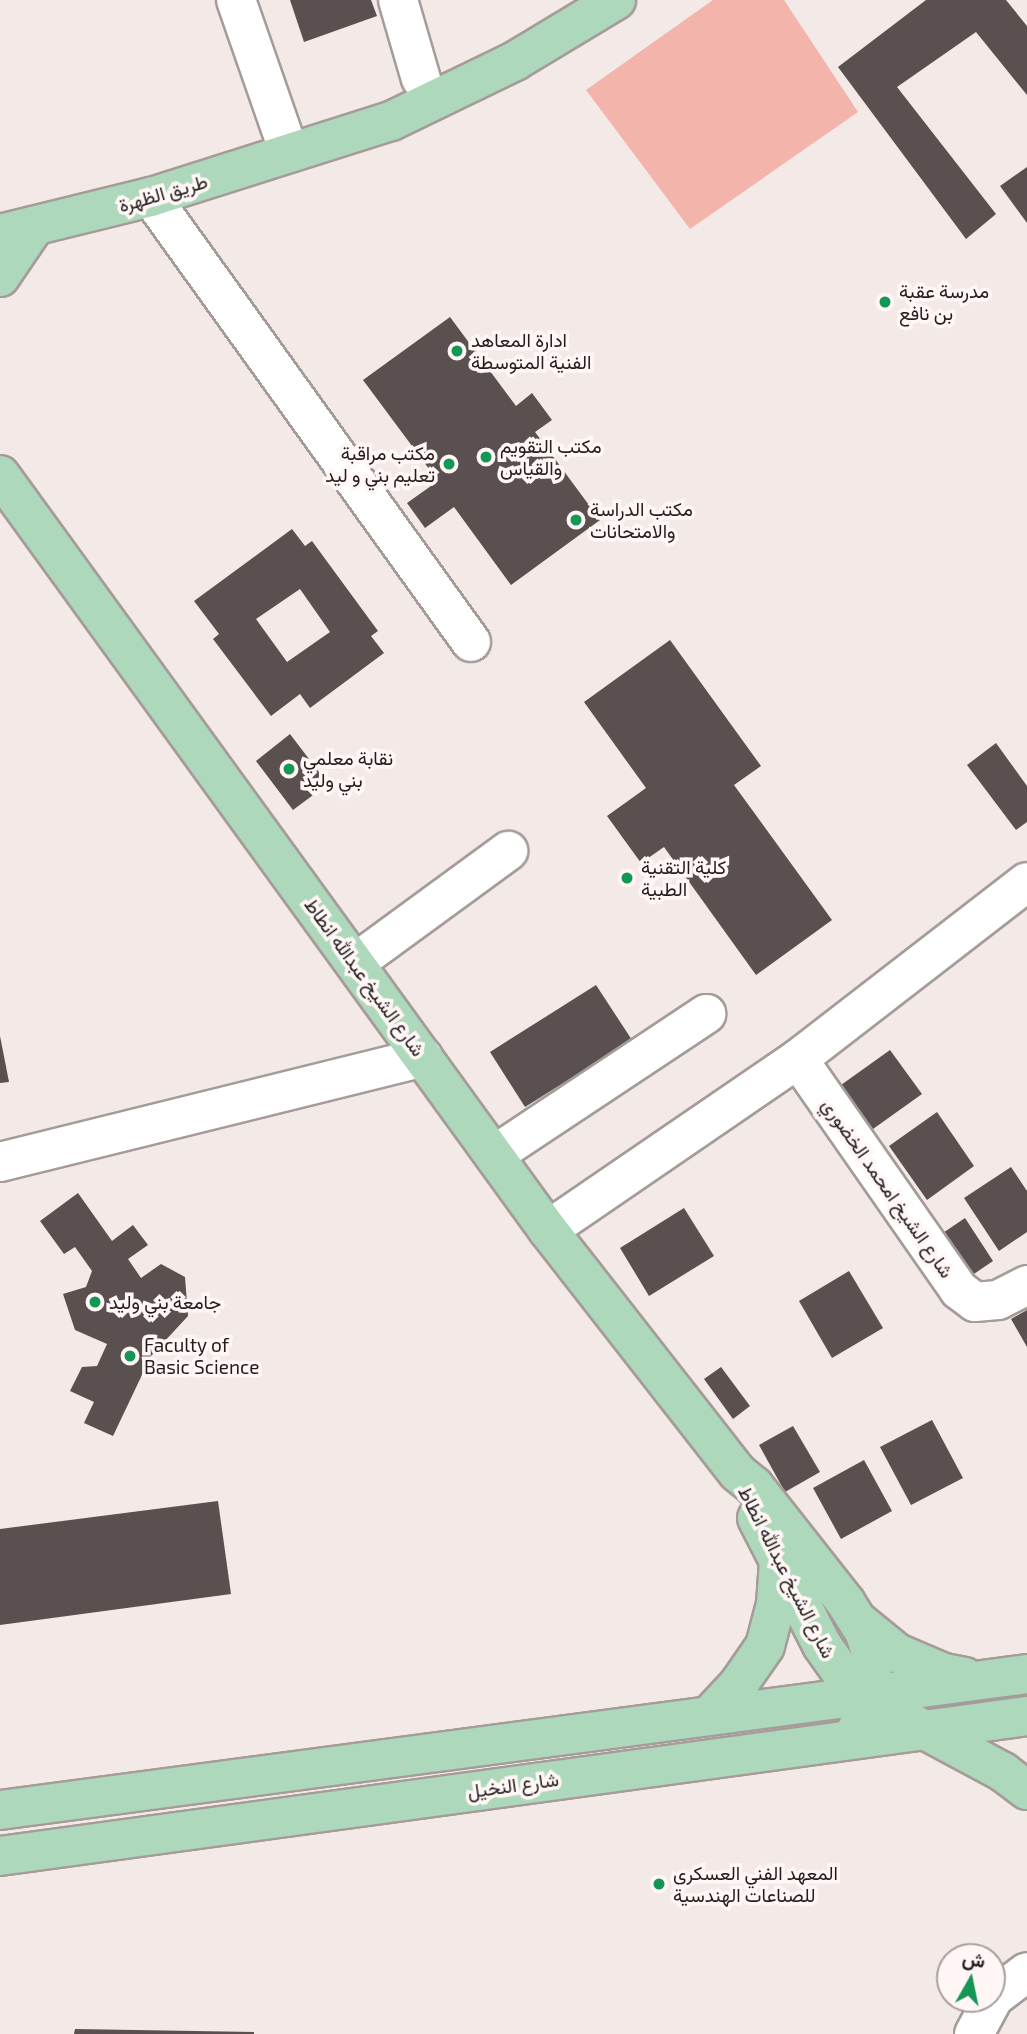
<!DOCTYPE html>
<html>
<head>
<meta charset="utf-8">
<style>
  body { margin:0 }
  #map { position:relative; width:1027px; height:2034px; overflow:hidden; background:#f3e9e7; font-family:"Exo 2",Vazirmatn,sans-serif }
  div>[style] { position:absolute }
  .green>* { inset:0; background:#f3b4ab }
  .building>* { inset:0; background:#59504f }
  .roads { filter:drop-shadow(2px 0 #a59c9a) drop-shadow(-2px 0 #a59c9a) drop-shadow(0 2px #a59c9a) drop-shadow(0 -2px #a59c9a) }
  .minor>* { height:38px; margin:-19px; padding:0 19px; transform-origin:19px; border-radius:19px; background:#fff }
  .major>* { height:38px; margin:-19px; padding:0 19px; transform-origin:19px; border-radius:19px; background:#add8bb }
  .dots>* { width:19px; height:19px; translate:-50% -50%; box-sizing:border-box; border:4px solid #fff6f5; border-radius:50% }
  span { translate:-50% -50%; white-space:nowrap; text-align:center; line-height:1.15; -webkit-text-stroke:7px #fff6f5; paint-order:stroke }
  .street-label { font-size:19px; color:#211e1d }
  .poi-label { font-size:19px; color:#211e1d }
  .left { translate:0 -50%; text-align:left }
  .right { translate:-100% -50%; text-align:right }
  .north { position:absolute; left:936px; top:1943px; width:70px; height:70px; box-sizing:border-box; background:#fff6f5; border:2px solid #a6a09f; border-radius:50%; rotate:9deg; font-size:19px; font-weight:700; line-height:28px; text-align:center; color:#211e1d }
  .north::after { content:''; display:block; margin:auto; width:24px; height:32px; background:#149655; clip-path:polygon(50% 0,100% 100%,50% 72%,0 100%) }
</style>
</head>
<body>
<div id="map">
  <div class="green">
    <div style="clip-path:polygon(713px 0,784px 0,858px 112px,690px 229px,586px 90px)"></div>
  </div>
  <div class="building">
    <div style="clip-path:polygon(290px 0,371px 0,377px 16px,304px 42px)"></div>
    <div style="clip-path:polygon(926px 0,1006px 0,1027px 26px,1027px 95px,976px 32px,897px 87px,996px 214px,966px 239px,838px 67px)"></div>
    <div style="clip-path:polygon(1027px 167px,1027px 223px,1000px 186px)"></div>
    <div style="clip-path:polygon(450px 317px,516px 406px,532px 393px,552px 420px,535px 432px,600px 520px,511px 585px,454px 507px,425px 528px,407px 503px,438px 481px,363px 380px)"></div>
    <div style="clip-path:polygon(evenodd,292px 529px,305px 546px,312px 541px,378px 631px,371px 636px,384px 653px,310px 708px,300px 694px,271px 716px,213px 639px,219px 634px,194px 601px,292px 529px,300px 589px,330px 632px,287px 662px,256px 619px,300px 589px)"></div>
    <div style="clip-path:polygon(670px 640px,761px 766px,734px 785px,832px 920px,756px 975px,664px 847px,641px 863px,607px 816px,646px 788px,584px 702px)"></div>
    <div style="clip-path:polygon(290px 734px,328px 784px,293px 810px,256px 761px)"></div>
    <div style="clip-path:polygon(996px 743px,1027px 786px,1027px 822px,1016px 830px,967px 765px)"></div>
    <div style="clip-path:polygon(596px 985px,632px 1040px,525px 1107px,490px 1052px)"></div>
    <div style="clip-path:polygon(0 1036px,9px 1082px,0 1083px)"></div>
    <div style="clip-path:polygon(890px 1050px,922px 1094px,873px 1129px,841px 1085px)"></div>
    <div style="clip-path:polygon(937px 1112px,974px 1166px,927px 1200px,889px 1146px)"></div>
    <div style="clip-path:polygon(1011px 1167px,1027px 1191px,1027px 1232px,999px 1251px,964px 1198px)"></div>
    <div style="clip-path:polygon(78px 1193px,112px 1241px,133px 1225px,148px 1245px,128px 1259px,141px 1278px,161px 1264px,185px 1277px,188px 1316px,151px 1356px,113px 1436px,84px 1423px,94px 1402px,70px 1391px,82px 1367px,97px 1366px,107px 1344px,75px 1330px,63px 1294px,86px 1287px,92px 1271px,75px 1247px,64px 1254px,40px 1221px)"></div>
    <div style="clip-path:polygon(684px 1208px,714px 1256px,649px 1296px,620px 1248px)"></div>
    <div style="clip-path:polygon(965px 1218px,993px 1261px,965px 1280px,937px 1237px)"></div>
    <div style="clip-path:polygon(849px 1271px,883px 1328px,832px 1358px,799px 1301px)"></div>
    <div style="clip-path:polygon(1027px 1310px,1027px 1347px,1011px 1319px)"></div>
    <div style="clip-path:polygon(721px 1367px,750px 1406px,733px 1419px,704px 1379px)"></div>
    <div style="clip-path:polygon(932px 1420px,963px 1478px,911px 1505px,880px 1447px)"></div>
    <div style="clip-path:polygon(793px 1426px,820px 1472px,785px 1492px,759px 1445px)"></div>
    <div style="clip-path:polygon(864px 1460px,892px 1511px,841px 1539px,813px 1488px)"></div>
    <div style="clip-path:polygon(218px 1501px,231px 1594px,0 1625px,0 1529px)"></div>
    <div style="clip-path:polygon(75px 2029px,254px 2032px,254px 2034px,74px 2034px)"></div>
  </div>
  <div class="roads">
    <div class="minor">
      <div style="left:236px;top:0;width:161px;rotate:70.8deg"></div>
      <div style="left:398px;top:0;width:82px;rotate:73.8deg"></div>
      <div style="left:151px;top:197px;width:548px;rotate:54.28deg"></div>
      <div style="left:355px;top:963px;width:190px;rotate:-36.2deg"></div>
      <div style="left:798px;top:1059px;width:282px;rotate:55.1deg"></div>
      <div style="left:959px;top:1290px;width:20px;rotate:37deg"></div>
      <div style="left:975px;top:1302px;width:23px;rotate:-5deg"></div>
      <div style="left:998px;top:1300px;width:33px;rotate:-27deg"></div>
      <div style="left:494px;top:1155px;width:255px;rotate:-33.6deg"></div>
      <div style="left:0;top:1162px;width:436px;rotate:-13.9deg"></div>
      <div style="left:548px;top:1230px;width:303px;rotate:-34.4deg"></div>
      <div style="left:798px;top:1059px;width:289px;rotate:-37.7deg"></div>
      <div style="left:974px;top:2034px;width:42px;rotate:-61.6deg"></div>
      <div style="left:994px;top:1997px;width:41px;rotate:-37.1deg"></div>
    </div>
    <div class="major">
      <div style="left:0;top:234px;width:155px;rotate:-13.8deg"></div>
      <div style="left:151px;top:197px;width:252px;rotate:-17.6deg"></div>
      <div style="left:391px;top:121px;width:138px;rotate:-25.8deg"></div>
      <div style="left:515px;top:61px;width:118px;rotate:-31.1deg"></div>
      <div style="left:0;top:277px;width:60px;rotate:-55.8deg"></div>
      <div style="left:0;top:475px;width:933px;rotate:54.03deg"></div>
      <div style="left:548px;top:1230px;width:308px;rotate:52deg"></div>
      <div style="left:738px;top:1473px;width:21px;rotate:39deg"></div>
      <div style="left:754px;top:1486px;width:149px;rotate:51.8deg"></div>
      <div style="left:846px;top:1603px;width:36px;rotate:58deg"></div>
      <div style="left:865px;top:1634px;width:25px;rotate:72deg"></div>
      <div style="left:873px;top:1658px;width:49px;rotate:94.7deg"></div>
      <div style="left:869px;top:1707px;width:35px;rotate:119deg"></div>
      <div style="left:757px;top:1518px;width:143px;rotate:62.9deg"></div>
      <div style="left:822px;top:1645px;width:35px;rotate:55deg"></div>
      <div style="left:842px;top:1674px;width:81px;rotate:35.5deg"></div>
      <div style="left:908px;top:1721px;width:108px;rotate:28.2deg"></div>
      <div style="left:1003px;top:1772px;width:30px;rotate:37deg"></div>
      <div style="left:859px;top:1622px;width:49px;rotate:39.2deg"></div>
      <div style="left:897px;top:1653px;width:51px;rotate:23.1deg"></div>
      <div style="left:944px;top:1673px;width:21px;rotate:11deg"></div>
      <div style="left:710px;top:1715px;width:41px;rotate:-47deg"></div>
      <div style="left:738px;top:1685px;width:47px;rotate:-55.3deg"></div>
      <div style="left:765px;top:1646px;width:43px;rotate:-75.3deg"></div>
      <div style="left:776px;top:1604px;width:44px;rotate:-86.1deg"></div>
      <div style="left:0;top:1810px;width:1036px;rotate:-7.54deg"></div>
      <div style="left:0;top:1856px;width:1036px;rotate:-7.76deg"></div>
    </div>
  </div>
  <div class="dots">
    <div style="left:885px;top:302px;background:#149655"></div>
    <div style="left:457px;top:351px;background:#149655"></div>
    <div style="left:486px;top:457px;background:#149655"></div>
    <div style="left:449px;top:464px;background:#149655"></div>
    <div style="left:576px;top:520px;background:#149655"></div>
    <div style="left:289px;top:769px;background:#149655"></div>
    <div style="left:627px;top:878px;background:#149655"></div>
    <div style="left:95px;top:1302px;background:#149655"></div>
    <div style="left:130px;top:1356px;background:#149655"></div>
    <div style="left:659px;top:1884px;background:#149655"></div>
  </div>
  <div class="street-label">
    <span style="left:163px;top:193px;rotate:-16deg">طريق الظهرة</span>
    <span style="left:365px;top:977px;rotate:54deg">شارع الشيخ عبدالله انطاط</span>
    <span style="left:888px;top:1188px;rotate:55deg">شارع الشيخ امحمد الخضوري</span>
    <span style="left:787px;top:1572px;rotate:63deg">شارع الشيخ عبدالله انطاط</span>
    <span style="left:513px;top:1785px;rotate:-8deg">شارع النخيل</span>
  </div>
  <div class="poi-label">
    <span class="left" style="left:899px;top:302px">مدرسة عقبة<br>بن نافع</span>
    <span class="left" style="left:471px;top:351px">ادارة المعاهد<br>الفنية المتوسطة</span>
    <span class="left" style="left:500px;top:457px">مكتب التقويم<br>والقياس</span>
    <span class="right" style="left:435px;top:464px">مكتب مراقبة<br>تعليم بني و ليد</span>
    <span class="left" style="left:590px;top:520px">مكتب الدراسة<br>والامتحانات</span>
    <span class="left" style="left:303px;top:769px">نقابة معلمي<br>بني وليد</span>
    <span class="left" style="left:641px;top:878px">كلية التقنية<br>الطبية</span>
    <span class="left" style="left:109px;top:1302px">جامعة بني وليد</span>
    <span class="left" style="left:144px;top:1356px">Faculty of<br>Basic Science</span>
    <span class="left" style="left:673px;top:1884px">المعهد الفني العسكري<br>للصناعات الهندسية</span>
  </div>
  <div class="north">ش</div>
</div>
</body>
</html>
